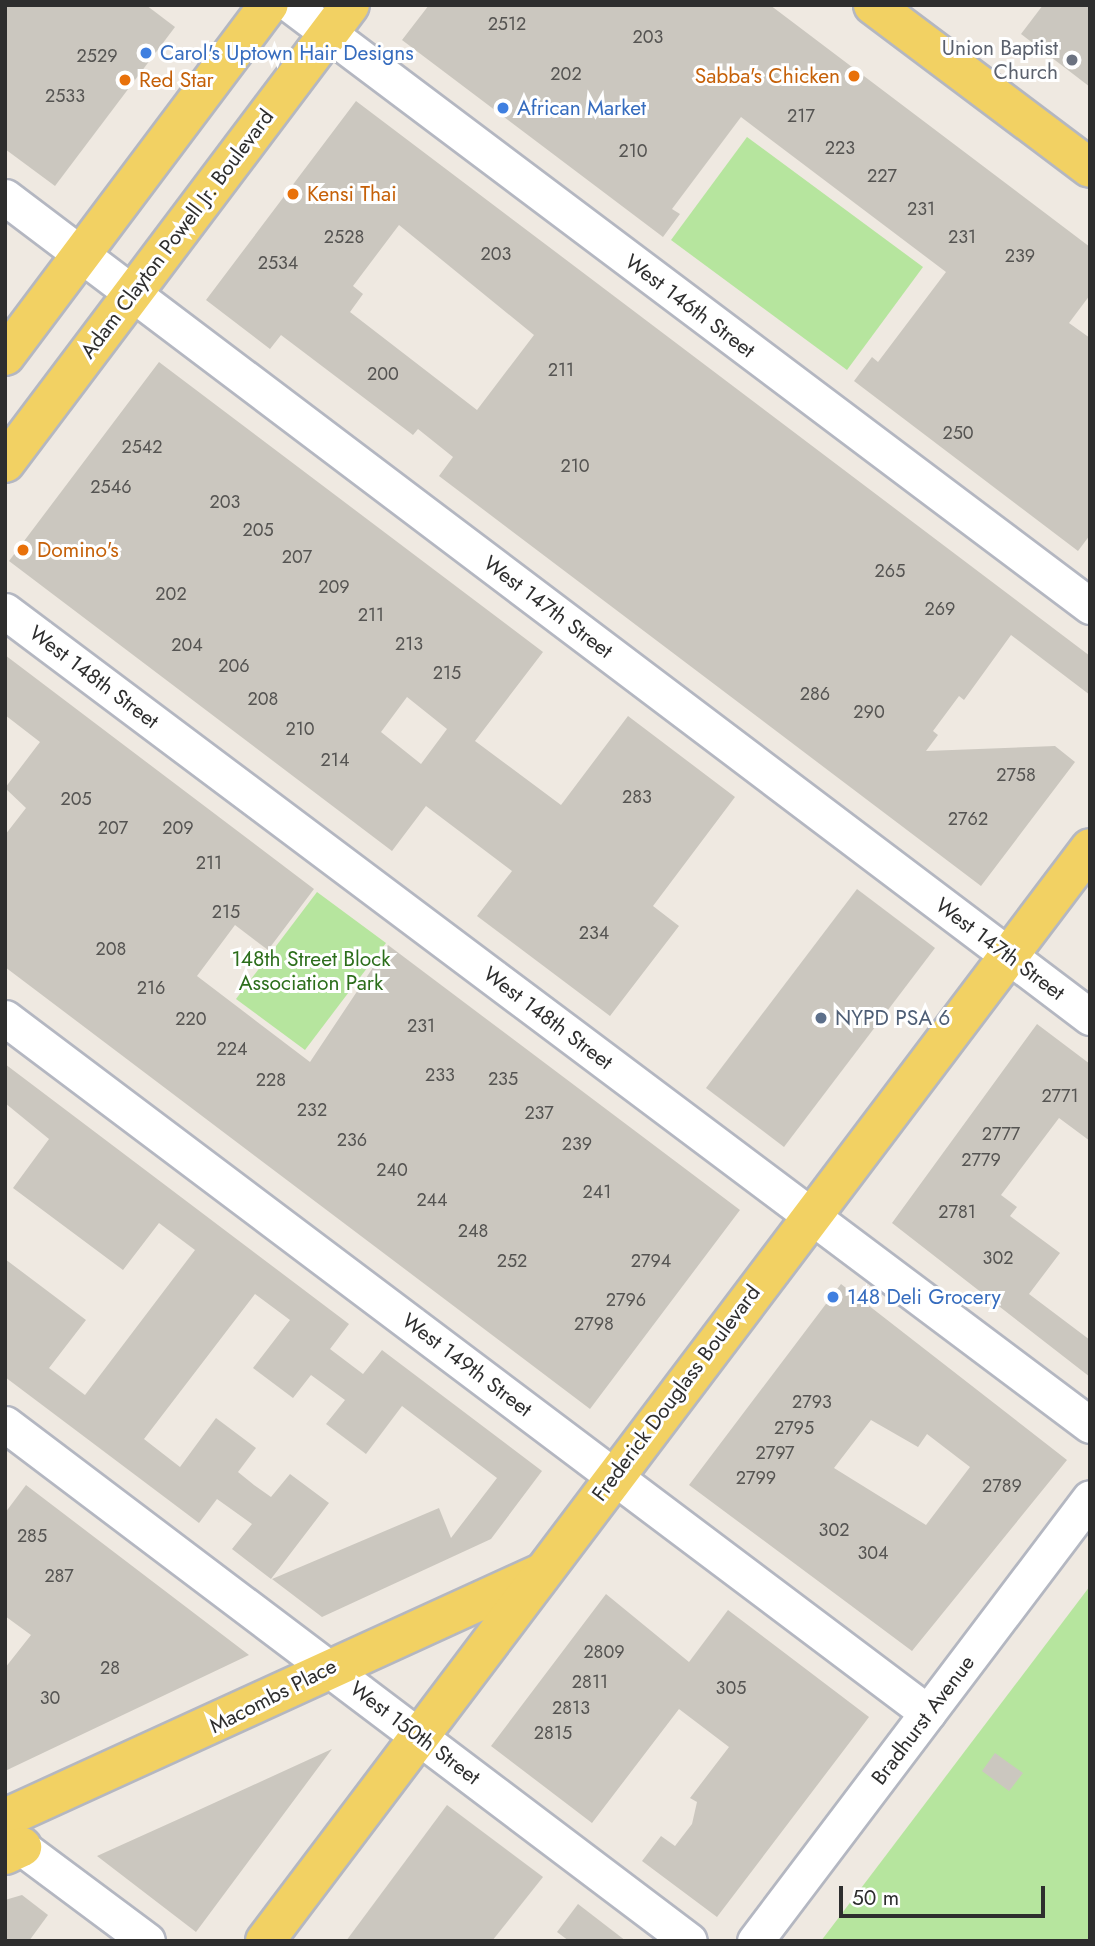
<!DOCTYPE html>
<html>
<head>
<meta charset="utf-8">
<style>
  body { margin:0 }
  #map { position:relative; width:1095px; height:1946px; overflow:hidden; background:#efe9e1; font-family:Jost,sans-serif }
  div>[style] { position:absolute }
  .green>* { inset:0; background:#b6e59e }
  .building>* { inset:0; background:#cbc7bf }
  .roads { filter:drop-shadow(2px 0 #b4b7c1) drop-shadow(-2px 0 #b4b7c1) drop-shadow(0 2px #b4b7c1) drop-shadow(0 -2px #b4b7c1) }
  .minor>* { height:35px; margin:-17.5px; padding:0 17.5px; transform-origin:17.5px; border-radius:17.5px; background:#fff }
  .major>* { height:38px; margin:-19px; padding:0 19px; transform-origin:19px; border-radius:19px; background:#f2d163 }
  .dots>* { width:19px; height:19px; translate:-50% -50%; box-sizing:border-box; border:4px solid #fff; border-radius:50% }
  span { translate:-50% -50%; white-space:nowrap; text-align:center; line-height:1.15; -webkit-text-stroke:6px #fff; paint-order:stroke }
  .number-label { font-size:18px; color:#555452 }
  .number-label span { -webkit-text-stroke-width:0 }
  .worship-label { font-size:21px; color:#5b616d }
  .right { translate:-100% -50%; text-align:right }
  .shop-label { font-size:21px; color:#366cbe }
  .left { translate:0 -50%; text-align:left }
  .food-label { font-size:21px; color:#c56008 }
  .street-label { font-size:21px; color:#2e2e2e }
  .park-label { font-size:21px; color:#2c6e1b }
  .service-label { font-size:21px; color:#4e5e75 }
  .frame { position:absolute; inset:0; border:7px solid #2e2e2e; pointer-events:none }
  .scale { position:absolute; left:839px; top:1886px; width:206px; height:32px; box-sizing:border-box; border:4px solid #2e2e2e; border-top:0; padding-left:9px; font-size:21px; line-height:24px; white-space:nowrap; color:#2e2e2e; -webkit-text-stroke:5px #fff; paint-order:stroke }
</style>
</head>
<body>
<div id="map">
  <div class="green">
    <div style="clip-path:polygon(747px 137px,923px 267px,847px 370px,671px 240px)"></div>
    <div style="clip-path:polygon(317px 892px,386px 943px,305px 1050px,236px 999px)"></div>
    <div style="clip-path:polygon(1090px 1586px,1090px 1941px,821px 1941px)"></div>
  </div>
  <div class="building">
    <div style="clip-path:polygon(5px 5px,146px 5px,175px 27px,55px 186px,5px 149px)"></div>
    <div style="clip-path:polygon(429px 5px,770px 5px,1090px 247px,1090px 295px,1069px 323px,1090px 338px,1090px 535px,1078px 551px,854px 381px,872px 357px,878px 362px,946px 272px,741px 117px,672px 209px,680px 214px,663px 237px,402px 40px)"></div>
    <div style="clip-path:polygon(1043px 5px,1090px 5px,1090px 87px,1021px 34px)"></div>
    <div style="clip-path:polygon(evenodd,356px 101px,1090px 656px,1090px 695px,1011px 635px,964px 700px,959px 696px,933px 731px,938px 735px,926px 751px,1055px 746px,1075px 762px,981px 886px,439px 476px,453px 457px,418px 429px,413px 435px,281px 335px,270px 349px,206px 300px,356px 101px,399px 225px,534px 335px,477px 410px,350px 312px,363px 294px,353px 286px,399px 225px)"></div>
    <div style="clip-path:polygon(evenodd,159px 362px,543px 652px,475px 741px,561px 805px,628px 716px,735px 797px,653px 906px,679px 926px,610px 1016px,477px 916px,512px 871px,426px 806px,392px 851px,9px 561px,159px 362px,407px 697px,447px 729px,421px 764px,381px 732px,407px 697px)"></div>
    <div style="clip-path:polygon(5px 655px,314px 889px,268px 950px,235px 925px,197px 976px,310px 1062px,388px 945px,740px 1210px,590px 1409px,5px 967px,5px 835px,26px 808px,5px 788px,40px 742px,5px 715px)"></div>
    <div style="clip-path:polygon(857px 889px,935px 948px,784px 1147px,706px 1088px)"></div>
    <div style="clip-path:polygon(1037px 1024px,1090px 1064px,1090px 1141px,1059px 1118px,1001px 1195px,1017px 1207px,1010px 1216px,1060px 1253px,1029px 1294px,1090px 1340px,1090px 1377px,892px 1223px)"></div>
    <div style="clip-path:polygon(5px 1064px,349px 1324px,330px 1349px,363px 1374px,382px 1350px,542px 1471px,491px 1539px,322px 1617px,272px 1579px,439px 1508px,451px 1538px,497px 1478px,402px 1406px,366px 1454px,326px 1424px,345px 1400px,311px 1375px,293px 1398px,253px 1368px,290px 1320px,255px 1294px,144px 1439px,180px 1467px,216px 1418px,256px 1448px,238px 1472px,254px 1485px,271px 1497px,290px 1474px,329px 1503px,271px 1579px,232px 1549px,252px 1524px,217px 1499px,199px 1523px,5px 1377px,5px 1259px,86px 1320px,49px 1368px,85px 1395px,195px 1250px,159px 1223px,123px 1270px,13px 1188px,49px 1139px,5px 1103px)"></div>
    <div style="clip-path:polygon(evenodd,841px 1284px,1067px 1460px,912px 1651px,689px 1485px,841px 1284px,871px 1420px,918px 1447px,927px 1434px,970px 1467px,926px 1525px,834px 1468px,871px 1420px)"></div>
    <div style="clip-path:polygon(26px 1485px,249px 1655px,5px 1771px,5px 1668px,31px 1635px,5px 1616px,5px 1513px)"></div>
    <div style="clip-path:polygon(606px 1594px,689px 1662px,728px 1610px,869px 1717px,717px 1917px,642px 1861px,661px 1836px,675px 1846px,692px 1824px,697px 1802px,690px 1798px,729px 1747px,679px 1709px,592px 1823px,491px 1746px)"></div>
    <div style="clip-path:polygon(332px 1749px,196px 1932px,97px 1856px,190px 1814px)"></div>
    <div style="clip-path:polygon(995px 1753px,1023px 1773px,1009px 1791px,982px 1771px)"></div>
    <div style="clip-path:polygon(447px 1805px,543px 1877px,492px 1941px,346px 1941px)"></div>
    <div style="clip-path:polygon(22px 1895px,48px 1915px,29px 1941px,5px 1941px,5px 1900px)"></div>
    <div style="clip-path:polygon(578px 1904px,626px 1941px,569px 1941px,557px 1932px)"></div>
  </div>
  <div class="roads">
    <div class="minor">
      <div style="left:291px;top:5px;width:1000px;rotate:36.95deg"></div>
      <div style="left:5px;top:197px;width:1360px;rotate:37.08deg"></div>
      <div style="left:5px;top:611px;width:1356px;rotate:36.88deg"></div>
      <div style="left:5px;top:1018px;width:1155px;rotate:36.98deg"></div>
      <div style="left:5px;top:1424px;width:857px;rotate:37.08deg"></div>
      <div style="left:5px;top:1835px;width:177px;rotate:36.7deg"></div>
      <div style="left:755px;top:1941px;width:555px;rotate:-52.9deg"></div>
    </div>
    <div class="major">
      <div style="left:873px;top:5px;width:271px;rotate:36.9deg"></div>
      <div style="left:5px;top:356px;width:439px;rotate:-53.1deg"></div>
      <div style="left:5px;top:463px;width:573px;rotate:-53.01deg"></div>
      <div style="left:5px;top:1818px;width:587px;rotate:-24.56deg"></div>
      <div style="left:5px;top:1855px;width:19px;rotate:-25deg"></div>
      <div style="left:265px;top:1941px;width:1369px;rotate:-52.95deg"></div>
    </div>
  </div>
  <div class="dots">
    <div style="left:146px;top:53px;background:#3f7fe0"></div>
    <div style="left:1072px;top:60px;background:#6b7280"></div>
    <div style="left:854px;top:76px;background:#e8710a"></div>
    <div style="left:125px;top:80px;background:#e8710a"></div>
    <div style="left:503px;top:108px;background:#3f7fe0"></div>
    <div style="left:293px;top:194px;background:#e8710a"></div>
    <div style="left:23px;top:550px;background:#e8710a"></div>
    <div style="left:821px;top:1018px;background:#5c6f8a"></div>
    <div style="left:833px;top:1297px;background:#3f7fe0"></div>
  </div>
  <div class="number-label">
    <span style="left:507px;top:24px">2512</span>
    <span style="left:648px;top:37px">203</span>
    <span style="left:97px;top:56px">2529</span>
    <span style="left:566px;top:74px">202</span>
    <span style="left:65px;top:96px">2533</span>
    <span style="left:801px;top:116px">217</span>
    <span style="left:840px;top:148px">223</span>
    <span style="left:633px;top:151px">210</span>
    <span style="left:882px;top:176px">227</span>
    <span style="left:921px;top:209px">231</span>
    <span style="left:344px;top:237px">2528</span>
    <span style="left:962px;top:237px">231</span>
    <span style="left:496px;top:254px">203</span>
    <span style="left:1020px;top:256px">239</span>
    <span style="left:278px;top:263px">2534</span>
    <span style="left:561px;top:370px">211</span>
    <span style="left:383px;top:374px">200</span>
    <span style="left:958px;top:433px">250</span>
    <span style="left:142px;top:447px">2542</span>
    <span style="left:575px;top:466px">210</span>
    <span style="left:111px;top:487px">2546</span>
    <span style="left:225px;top:502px">203</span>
    <span style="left:258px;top:530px">205</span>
    <span style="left:297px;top:557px">207</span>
    <span style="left:890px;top:571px">265</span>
    <span style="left:334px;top:587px">209</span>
    <span style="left:171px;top:594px">202</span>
    <span style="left:940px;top:609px">269</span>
    <span style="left:371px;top:615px">211</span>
    <span style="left:409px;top:644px">213</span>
    <span style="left:187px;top:645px">204</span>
    <span style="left:234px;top:666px">206</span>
    <span style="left:447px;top:673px">215</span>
    <span style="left:815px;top:694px">286</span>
    <span style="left:263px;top:699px">208</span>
    <span style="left:869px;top:712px">290</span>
    <span style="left:300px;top:729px">210</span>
    <span style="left:335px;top:760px">214</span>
    <span style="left:1016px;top:775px">2758</span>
    <span style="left:637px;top:797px">283</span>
    <span style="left:76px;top:799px">205</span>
    <span style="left:968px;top:819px">2762</span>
    <span style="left:113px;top:828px">207</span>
    <span style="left:178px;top:828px">209</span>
    <span style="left:209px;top:863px">211</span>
    <span style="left:226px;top:912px">215</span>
    <span style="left:594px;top:933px">234</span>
    <span style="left:111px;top:949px">208</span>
    <span style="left:151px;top:988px">216</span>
    <span style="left:191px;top:1019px">220</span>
    <span style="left:421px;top:1026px">231</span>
    <span style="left:232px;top:1049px">224</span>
    <span style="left:440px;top:1075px">233</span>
    <span style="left:503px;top:1079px">235</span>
    <span style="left:271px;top:1080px">228</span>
    <span style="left:1060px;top:1096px">2771</span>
    <span style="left:312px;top:1110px">232</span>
    <span style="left:539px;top:1113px">237</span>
    <span style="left:1001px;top:1134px">2777</span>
    <span style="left:352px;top:1140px">236</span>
    <span style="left:577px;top:1144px">239</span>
    <span style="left:981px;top:1160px">2779</span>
    <span style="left:392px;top:1170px">240</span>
    <span style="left:597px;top:1192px">241</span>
    <span style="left:432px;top:1200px">244</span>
    <span style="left:957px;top:1212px">2781</span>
    <span style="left:473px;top:1231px">248</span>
    <span style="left:998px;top:1258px">302</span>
    <span style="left:512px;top:1261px">252</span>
    <span style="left:651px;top:1261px">2794</span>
    <span style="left:626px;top:1300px">2796</span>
    <span style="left:594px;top:1324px">2798</span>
    <span style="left:812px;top:1402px">2793</span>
    <span style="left:794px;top:1428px">2795</span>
    <span style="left:775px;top:1453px">2797</span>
    <span style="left:756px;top:1478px">2799</span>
    <span style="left:1002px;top:1486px">2789</span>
    <span style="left:834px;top:1530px">302</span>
    <span style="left:32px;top:1536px">285</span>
    <span style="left:873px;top:1553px">304</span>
    <span style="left:59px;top:1576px">287</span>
    <span style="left:604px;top:1652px">2809</span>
    <span style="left:110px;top:1668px">28</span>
    <span style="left:590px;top:1682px">2811</span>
    <span style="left:731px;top:1688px">305</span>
    <span style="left:50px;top:1698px">30</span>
    <span style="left:571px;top:1708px">2813</span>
    <span style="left:553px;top:1733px">2815</span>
  </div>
  <div class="worship-label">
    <span class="right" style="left:1058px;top:60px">Union Baptist<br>Church</span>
  </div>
  <div class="shop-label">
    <span class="left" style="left:160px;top:53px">Carol's Uptown Hair Designs</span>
    <span class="left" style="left:517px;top:108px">African Market</span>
    <span class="left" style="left:847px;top:1297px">148 Deli Grocery</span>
  </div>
  <div class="food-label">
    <span class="right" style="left:840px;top:76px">Sabba's Chicken</span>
    <span class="left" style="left:139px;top:80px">Red Star</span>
    <span class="left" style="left:307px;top:194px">Kensi Thai</span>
    <span class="left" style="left:37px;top:550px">Domino's</span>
  </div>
  <div class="street-label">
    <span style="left:177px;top:234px;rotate:-53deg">Adam Clayton Powell Jr. Boulevard</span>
    <span style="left:690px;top:306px;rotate:37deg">West 146th Street</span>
    <span style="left:548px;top:607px;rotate:37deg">West 147th Street</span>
    <span style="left:94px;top:677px;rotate:37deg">West 148th Street</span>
    <span style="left:1000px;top:949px;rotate:37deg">West 147th Street</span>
    <span style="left:548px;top:1018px;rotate:37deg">West 148th Street</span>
    <span style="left:467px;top:1365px;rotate:37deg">West 149th Street</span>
    <span style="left:676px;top:1393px;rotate:-53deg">Frederick Douglass Boulevard</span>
    <span style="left:273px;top:1696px;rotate:-27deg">Macombs Place</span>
    <span style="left:923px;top:1720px;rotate:-53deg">Bradhurst Avenue</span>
    <span style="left:415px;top:1733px;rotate:37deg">West 150th Street</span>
  </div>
  <div class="park-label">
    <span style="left:311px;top:971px">148th Street Block<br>Association Park</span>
  </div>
  <div class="service-label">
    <span class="left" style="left:835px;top:1018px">NYPD PSA 6</span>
  </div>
  <div class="frame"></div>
  <div class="scale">50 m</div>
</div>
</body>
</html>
